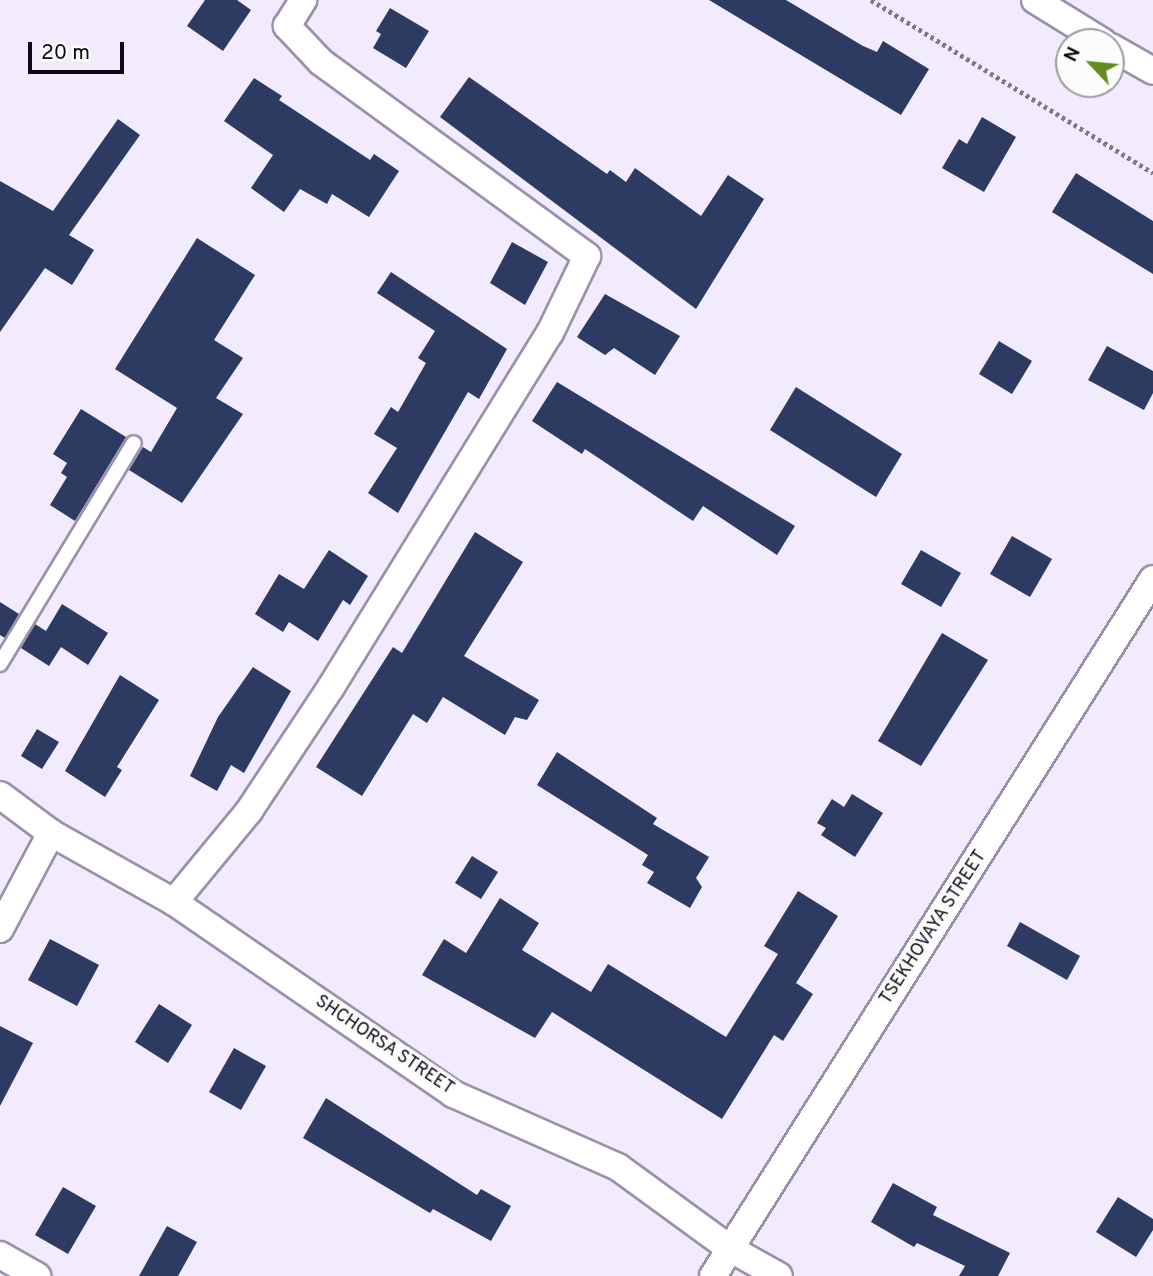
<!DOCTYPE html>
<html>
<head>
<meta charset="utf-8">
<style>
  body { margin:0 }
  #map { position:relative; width:1153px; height:1276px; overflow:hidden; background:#f2ebfd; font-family:Overpass,sans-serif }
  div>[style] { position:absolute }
  .building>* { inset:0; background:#2d3a62 }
  .path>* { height:4.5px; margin-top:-2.25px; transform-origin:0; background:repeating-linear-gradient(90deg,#7f7987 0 3.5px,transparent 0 7px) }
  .roads { filter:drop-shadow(2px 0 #9b90ac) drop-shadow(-2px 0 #9b90ac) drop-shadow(0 2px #9b90ac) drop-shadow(0 -2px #9b90ac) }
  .service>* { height:14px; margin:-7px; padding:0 7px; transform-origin:7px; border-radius:7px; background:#fff }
  .minor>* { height:26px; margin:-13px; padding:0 13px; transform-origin:13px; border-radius:13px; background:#fff }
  span { translate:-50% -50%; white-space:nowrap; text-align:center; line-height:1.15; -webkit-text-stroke:7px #fcfcfc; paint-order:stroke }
  .street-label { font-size:18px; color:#0e0a13 }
  .north { position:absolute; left:1055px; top:28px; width:70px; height:70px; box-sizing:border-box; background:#fcfcfc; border:2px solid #9d9b9f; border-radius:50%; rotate:296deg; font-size:19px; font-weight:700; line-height:28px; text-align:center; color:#0e0a13 }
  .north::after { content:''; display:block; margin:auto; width:24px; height:32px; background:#628e1f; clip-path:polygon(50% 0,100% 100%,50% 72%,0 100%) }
  .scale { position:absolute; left:28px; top:42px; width:96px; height:32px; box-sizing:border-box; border:4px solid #0e0a13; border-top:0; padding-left:9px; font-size:21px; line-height:24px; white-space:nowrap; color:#0e0a13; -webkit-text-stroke:5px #fcfcfc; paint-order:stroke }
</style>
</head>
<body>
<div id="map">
  <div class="building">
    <div style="clip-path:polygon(205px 0,237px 0,251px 10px,223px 51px,187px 26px)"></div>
    <div style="clip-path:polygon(709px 0,786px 0,863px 46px,877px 52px,883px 41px,929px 69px,901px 115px)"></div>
    <div style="clip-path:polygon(390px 8px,429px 31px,406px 68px,373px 48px,381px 34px,376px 31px)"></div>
    <div style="clip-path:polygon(469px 77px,607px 174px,610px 170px,626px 182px,635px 168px,701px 216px,728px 175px,764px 199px,696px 309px,440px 117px)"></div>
    <div style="clip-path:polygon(254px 78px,282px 96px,279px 100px,370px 160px,374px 154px,399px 171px,369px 217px,332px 194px,327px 204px,300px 189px,284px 212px,251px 188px,273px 155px,224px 121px)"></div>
    <div style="clip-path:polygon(982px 117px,1016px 137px,984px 192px,942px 168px,959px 139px,967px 144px)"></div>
    <div style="clip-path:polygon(118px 119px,140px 135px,69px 235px,94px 250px,72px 285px,45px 268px,0 332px,0 181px,53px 211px)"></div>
    <div style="clip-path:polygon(1076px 173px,1153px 221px,1153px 274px,1052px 212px)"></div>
    <div style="clip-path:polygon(197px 238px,255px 275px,214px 340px,243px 358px,216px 398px,243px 414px,182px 503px,129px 470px,143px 447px,151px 452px,177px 408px,115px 369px)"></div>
    <div style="clip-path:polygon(512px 242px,548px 262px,525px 305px,490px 283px)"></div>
    <div style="clip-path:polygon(391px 272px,507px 349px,479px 399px,468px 392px,398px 513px,368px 493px,397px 448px,374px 434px,391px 407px,398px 412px,426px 363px,418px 358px,435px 331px,377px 293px)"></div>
    <div style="clip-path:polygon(605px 294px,680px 336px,655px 375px,614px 348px,605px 355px,577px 337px)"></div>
    <div style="clip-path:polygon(999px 341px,1032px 361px,1012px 394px,979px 374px)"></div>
    <div style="clip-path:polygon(1107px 346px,1153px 371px,1153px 393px,1144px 410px,1088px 380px)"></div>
    <div style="clip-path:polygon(557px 382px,795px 526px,777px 555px,703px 506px,693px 521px,585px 449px,582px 454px,532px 421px)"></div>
    <div style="clip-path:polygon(796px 387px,902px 454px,876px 497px,770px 430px)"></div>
    <div style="clip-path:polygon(81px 409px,126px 437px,75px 521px,50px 505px,67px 477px,61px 473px,67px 463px,53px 454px)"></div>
    <div style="clip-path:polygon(475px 532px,523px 562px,464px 656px,539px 700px,527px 720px,515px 717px,505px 735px,443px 697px,427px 723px,413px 714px,362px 796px,316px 767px,393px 647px,402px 653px)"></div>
    <div style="clip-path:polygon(1012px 536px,1052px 559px,1030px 597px,990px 574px)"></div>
    <div style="clip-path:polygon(329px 550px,368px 576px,350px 605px,343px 600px,318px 641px,289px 622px,283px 632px,255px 614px,279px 574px,304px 589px)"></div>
    <div style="clip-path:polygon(921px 550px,961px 573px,941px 607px,901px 584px)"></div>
    <div style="clip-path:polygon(0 602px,19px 614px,5px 638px,0 635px)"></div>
    <div style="clip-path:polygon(62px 604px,108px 633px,88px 665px,61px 647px,49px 666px,21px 648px,35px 624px,46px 631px)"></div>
    <div style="clip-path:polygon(942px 633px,988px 660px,921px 766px,878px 741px)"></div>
    <div style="clip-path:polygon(253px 667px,291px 691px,244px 773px,231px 765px,217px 791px,190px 776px,218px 717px)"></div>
    <div style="clip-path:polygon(120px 675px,159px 700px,117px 767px,122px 770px,105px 797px,65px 771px)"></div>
    <div style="clip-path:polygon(37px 729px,59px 742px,42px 769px,21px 756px)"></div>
    <div style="clip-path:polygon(557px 752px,657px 818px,653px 824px,709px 857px,696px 878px,702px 887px,690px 908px,647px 883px,654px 872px,642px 865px,648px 855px,537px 785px)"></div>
    <div style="clip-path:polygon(852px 794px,883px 813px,855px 857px,821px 835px,826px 828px,817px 823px,832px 799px,844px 807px)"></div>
    <div style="clip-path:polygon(472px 856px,498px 872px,481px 899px,455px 883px)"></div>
    <div style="clip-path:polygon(798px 891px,838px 916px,796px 983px,813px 994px,783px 1041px,774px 1035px,722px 1119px,552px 1012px,535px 1038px,422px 975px,444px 939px,466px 953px,500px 898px,539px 923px,522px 950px,591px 992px,608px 964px,726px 1037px,778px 954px,764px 946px)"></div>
    <div style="clip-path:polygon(1020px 922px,1080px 956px,1067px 980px,1007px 946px)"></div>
    <div style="clip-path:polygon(50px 939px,99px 965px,77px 1006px,28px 980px)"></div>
    <div style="clip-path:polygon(159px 1004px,192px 1025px,168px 1063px,135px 1042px)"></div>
    <div style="clip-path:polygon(0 1026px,33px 1043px,0 1106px)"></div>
    <div style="clip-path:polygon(234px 1048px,266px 1066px,241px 1110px,209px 1092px)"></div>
    <div style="clip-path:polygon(326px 1098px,477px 1195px,481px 1189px,511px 1206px,491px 1241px,433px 1209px,430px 1213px,303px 1138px)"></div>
    <div style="clip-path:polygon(893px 1183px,937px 1207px,933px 1215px,1010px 1253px,998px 1276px,959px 1276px,965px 1266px,917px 1243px,914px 1247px,871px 1222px)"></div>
    <div style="clip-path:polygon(63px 1187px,96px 1206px,68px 1254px,35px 1235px)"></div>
    <div style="clip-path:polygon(1118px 1197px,1153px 1219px,1153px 1230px,1136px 1257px,1096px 1232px)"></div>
    <div style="clip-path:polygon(167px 1226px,197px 1242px,178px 1276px,139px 1276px)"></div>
  </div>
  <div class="path">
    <div style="left:871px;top:0;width:331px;rotate:31.5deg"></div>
  </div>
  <div class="roads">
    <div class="service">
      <div style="left:0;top:664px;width:258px;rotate:-58.8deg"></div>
    </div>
    <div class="minor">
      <div style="left:1035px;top:0;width:80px;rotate:31.7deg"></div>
      <div style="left:1111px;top:47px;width:48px;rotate:29.7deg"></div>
      <div style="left:0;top:795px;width:64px;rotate:36.7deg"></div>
      <div style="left:51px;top:833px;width:141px;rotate:29.3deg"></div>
      <div style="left:174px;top:902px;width:339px;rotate:34.5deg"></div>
      <div style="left:453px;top:1094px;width:180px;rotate:23.9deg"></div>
      <div style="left:618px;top:1167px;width:137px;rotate:36.1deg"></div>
      <div style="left:729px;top:1248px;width:57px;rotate:29.2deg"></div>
      <div style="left:174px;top:902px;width:118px;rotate:-50.5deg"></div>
      <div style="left:249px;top:811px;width:149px;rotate:-56.5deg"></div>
      <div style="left:331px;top:687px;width:416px;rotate:-58.3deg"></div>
      <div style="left:550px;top:333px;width:85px;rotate:-64.3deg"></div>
      <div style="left:587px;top:256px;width:329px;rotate:-143.9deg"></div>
      <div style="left:321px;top:62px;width:50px;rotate:-133.4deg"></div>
      <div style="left:287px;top:26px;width:31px;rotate:-58deg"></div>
      <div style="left:0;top:929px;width:109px;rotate:-62deg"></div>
      <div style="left:0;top:1255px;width:43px;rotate:29.6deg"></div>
      <div style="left:713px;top:1276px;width:824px;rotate:-57.74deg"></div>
    </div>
  </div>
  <div class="street-label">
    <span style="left:934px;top:928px;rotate:-57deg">TSEKHOVAYA STREET</span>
    <span style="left:384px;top:1046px;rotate:34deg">SHCHORSA STREET</span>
  </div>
  <div class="north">N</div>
  <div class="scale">20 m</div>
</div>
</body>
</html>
